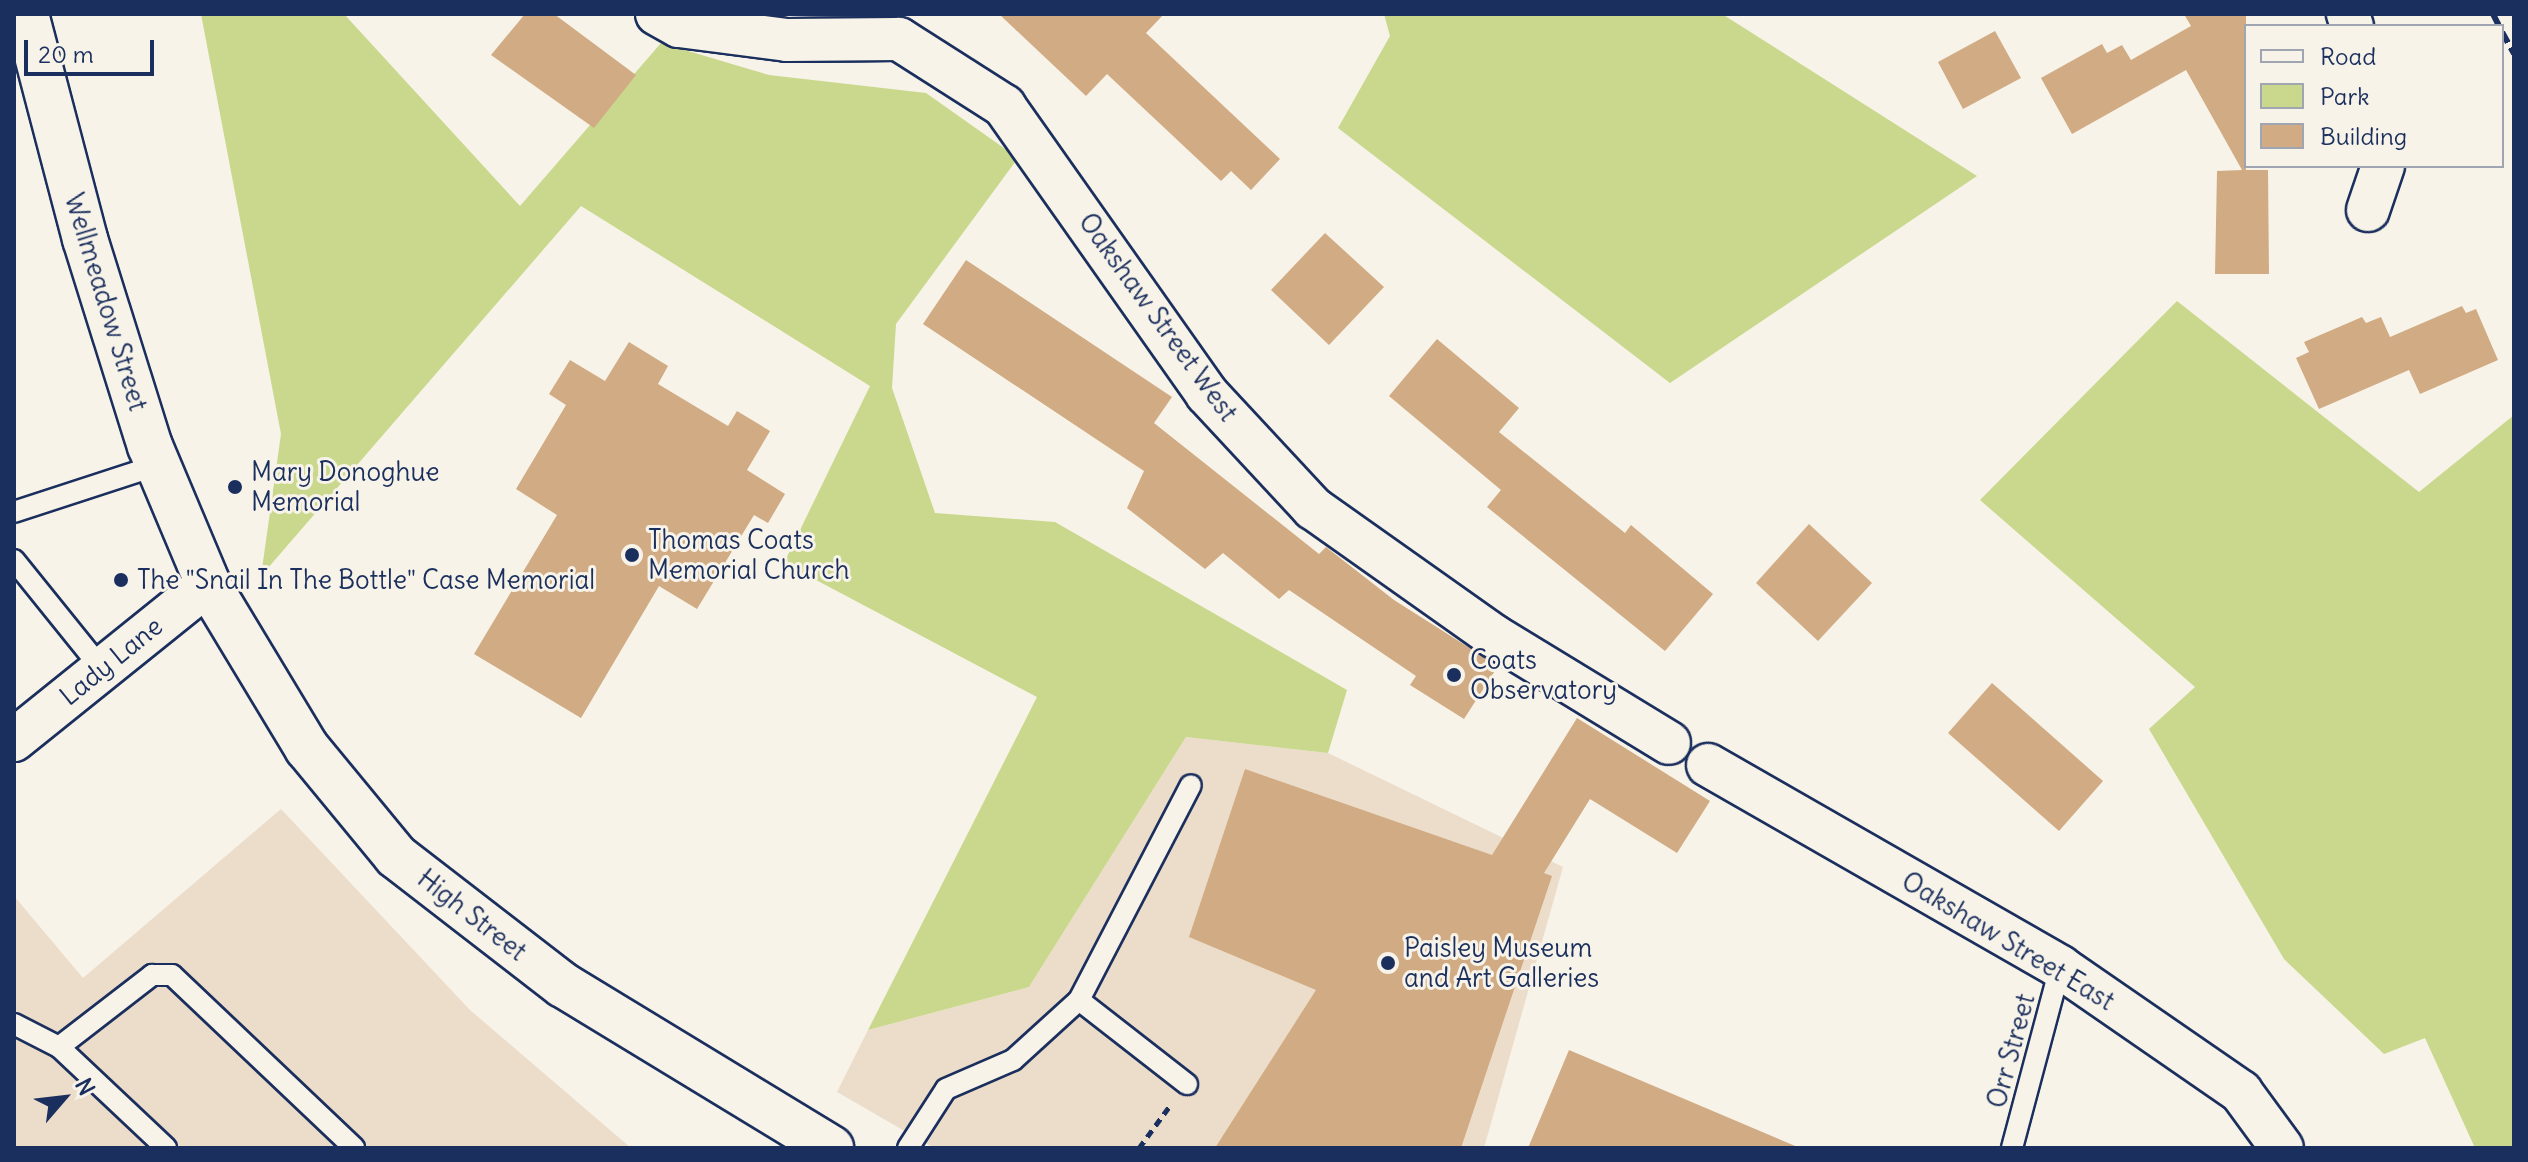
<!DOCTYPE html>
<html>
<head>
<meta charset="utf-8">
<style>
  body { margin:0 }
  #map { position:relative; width:2528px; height:1162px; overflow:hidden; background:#f7f3e8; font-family:Delius,sans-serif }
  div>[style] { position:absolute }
  .built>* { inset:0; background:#ecddca }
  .green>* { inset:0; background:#c9d88c }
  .building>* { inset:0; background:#d1ab83 }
  .path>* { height:5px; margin-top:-2.5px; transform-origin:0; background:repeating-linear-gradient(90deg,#1b2f5e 0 8px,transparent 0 14px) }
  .roads { filter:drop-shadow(2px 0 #1b2f5e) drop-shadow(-2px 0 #1b2f5e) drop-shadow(0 2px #1b2f5e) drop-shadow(0 -2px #1b2f5e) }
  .lane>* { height:20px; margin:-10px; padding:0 10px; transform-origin:10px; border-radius:10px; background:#f7f3e8 }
  .street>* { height:42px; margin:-21px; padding:0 21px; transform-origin:21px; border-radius:21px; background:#f7f3e8 }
  .secondary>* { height:44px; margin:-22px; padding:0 22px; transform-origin:22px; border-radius:22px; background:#f7f3e8 }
  .rail>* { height:6px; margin-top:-3px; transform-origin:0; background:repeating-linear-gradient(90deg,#1b2f5e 0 12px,transparent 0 18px) }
  .dots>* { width:22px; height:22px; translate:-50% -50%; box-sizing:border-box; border:4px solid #f7f3e8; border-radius:50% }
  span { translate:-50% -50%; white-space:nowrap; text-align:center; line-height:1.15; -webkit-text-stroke:6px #f7f3e8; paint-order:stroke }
  .street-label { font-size:26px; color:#1b2f5e }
  .poi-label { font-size:26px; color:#1b2f5e }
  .left { translate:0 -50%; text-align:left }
  .frame { position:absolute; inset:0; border:16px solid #1b2f5e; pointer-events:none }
  .legend { position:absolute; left:2244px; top:24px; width:260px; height:144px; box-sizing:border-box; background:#f7f3e8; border:2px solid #9fa5b1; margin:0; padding:10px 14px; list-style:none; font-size:24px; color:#1b2f5e }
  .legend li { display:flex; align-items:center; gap:16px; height:40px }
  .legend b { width:40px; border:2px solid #9fa5b1 }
  .north { position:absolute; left:24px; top:1058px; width:80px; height:80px; -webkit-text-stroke:6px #f7f3e8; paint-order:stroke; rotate:62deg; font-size:22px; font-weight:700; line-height:32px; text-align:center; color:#1b2f5e }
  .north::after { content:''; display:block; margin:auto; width:28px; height:36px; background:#1b2f5e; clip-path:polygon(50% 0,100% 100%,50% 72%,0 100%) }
  .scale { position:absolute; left:24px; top:40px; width:130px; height:36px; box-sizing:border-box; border:4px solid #1b2f5e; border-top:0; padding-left:10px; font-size:24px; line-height:28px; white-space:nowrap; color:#1b2f5e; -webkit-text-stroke:6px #f7f3e8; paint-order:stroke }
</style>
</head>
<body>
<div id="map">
  <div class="built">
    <div style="clip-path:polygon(1186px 737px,1328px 753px,1563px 867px,1484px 1148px,934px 1148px,837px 1092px,868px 1030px,1029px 987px)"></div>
    <div style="clip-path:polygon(281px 809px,470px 1010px,631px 1148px,14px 1148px,14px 896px,83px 978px)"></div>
  </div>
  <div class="green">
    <div style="clip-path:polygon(201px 14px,344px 14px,520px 206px,661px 43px,769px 75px,926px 93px,1018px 158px,896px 324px,892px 388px,935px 513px,1055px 522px,1347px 690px,1328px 753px,1186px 737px,1029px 987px,868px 1030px,1037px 697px,784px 563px,870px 386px,581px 206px,261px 576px,281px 434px)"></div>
    <div style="clip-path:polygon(1384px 14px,1722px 14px,1977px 176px,1670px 383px,1338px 128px,1390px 36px)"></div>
    <div style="clip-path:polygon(2177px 301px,2419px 492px,2514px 415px,2514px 1148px,2475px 1148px,2425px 1038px,2384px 1054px,2284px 959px,2149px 729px,2195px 687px,1980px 500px)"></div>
  </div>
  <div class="building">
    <div style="clip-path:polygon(525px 14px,554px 14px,636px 75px,594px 128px,491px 55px)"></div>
    <div style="clip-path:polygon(999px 14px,1164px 14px,1146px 33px,1280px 159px,1251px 190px,1231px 171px,1221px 181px,1107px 74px,1086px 96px)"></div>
    <div style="clip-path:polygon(2184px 14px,2246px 14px,2246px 170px,2268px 170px,2269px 274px,2215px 274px,2217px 171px,2242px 170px,2186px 70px,2072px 134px,2041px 78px,2102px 44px,2107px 53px,2122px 45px,2131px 60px,2191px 26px)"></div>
    <div style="clip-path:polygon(1995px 31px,2021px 78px,1963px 109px,1938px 62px)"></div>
    <div style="clip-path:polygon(1325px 233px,1384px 287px,1329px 345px,1271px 290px)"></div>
    <div style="clip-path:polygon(966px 260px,1172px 397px,1154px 423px,1319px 554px,1326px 547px,1394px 600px,1498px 666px,1464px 719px,1410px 685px,1416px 676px,1289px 590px,1279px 599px,1223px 553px,1205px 569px,1127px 508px,1144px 471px,923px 324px)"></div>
    <div style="clip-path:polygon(2462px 306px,2466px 313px,2476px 309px,2498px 360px,2420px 394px,2409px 370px,2319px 409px,2296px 358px,2309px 352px,2304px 342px,2362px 317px,2366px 323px,2381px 317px,2390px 337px)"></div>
    <div style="clip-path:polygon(1437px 339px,1519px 408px,1499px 432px,1625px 533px,1631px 525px,1713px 594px,1665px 651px,1487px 507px,1501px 490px,1389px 396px)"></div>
    <div style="clip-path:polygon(629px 342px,668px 366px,658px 384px,728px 426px,737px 411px,770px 431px,747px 470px,785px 494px,768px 523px,754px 515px,697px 609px,659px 586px,581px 718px,474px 654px,557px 515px,516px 489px,566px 405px,549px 394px,570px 360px,605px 381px)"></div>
    <div style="clip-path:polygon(1809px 524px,1872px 583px,1818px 641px,1756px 583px)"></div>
    <div style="clip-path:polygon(1992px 683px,2103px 781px,2059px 831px,1948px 733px)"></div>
    <div style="clip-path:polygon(1577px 718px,1710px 801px,1677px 853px,1590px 799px,1544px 873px,1552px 876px,1461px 1148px,1215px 1148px,1316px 990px,1189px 937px,1245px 769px,1492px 855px)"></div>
    <div style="clip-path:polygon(1569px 1050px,1800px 1148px,1528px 1148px)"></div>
  </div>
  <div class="path">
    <div style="left:1139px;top:1148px;width:51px;rotate:-53.8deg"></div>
  </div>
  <div class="roads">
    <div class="lane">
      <div style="left:14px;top:512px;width:151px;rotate:-18.1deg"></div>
      <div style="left:14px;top:560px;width:140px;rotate:51.1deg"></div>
      <div style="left:1079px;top:1000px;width:137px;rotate:37.9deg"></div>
      <div style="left:14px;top:1024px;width:51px;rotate:27.1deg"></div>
      <div style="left:59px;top:1047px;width:147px;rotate:43.3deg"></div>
      <div style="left:59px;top:1047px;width:118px;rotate:-37.7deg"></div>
      <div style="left:152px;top:975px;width:20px"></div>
      <div style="left:172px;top:975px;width:251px;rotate:43.5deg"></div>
      <div style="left:908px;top:1148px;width:70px;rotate:-57.2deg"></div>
      <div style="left:946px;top:1089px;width:73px;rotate:-23.4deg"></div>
      <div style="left:1013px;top:1060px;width:89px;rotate:-42.3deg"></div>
      <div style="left:1079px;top:1000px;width:242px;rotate:-62.5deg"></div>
      <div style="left:2012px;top:1148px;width:187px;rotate:-75.1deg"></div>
    </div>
    <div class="street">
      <div style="left:657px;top:14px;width:25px;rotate:29deg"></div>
      <div style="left:679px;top:26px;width:109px;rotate:7.4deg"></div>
      <div style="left:787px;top:40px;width:112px;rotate:-0.5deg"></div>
      <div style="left:899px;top:39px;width:125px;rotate:32.5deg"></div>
      <div style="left:1004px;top:106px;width:352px;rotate:54.8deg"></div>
      <div style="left:1207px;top:394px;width:156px;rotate:47.1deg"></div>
      <div style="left:1313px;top:508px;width:222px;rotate:35.3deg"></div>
      <div style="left:1494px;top:636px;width:205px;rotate:31.4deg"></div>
      <div style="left:2348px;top:14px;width:13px;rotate:72deg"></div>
      <div style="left:2368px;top:210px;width:46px;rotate:-71.2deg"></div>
      <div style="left:14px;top:740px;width:249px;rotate:-38.8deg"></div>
      <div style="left:1708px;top:765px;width:406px;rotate:29.8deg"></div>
      <div style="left:2060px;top:967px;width:220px;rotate:34.6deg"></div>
      <div style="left:2241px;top:1092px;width:69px;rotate:53.8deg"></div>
    </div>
    <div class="secondary">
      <div style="left:26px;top:14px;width:233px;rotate:75.3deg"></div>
      <div style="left:85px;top:239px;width:217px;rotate:72.6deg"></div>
      <div style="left:150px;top:446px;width:150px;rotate:67.2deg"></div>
      <div style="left:208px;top:584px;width:192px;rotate:58.9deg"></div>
      <div style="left:307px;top:748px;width:140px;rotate:50.5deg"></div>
      <div style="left:396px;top:856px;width:211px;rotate:37.7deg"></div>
      <div style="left:563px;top:985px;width:314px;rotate:31.3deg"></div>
    </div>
  </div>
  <div class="rail">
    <div style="left:2493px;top:14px;width:13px;rotate:63deg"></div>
    <div style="left:2502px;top:32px;width:25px;rotate:61deg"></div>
  </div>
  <div class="dots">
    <div style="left:235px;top:487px;background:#1b2f5e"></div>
    <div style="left:632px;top:555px;background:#1b2f5e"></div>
    <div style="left:121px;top:580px;background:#1b2f5e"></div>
    <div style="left:1454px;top:675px;background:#1b2f5e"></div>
    <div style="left:1388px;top:963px;background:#1b2f5e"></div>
  </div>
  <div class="street-label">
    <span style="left:106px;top:302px;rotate:73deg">Wellmeadow Street</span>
    <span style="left:1158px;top:317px;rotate:54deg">Oakshaw Street West</span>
    <span style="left:111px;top:661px;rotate:-39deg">Lady Lane</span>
    <span style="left:472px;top:915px;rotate:38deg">High Street</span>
    <span style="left:2008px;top:941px;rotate:31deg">Oakshaw Street East</span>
    <span style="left:2011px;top:1051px;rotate:-75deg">Orr Street</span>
  </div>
  <div class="poi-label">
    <span class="left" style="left:251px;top:487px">Mary Donoghue<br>Memorial</span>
    <span class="left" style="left:648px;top:555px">Thomas Coats<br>Memorial Church</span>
    <span class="left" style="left:137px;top:580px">The "Snail In The Bottle" Case Memorial</span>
    <span class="left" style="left:1470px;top:675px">Coats<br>Observatory</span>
    <span class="left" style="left:1404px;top:963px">Paisley Museum<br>and Art Galleries</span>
  </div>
  <div class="frame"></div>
  <ul class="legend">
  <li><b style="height:10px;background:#f7f3e8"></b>Road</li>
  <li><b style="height:22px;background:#c9d88c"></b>Park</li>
  <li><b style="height:22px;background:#d1ab83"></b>Building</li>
  </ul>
  <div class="north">N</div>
  <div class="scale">20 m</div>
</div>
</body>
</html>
